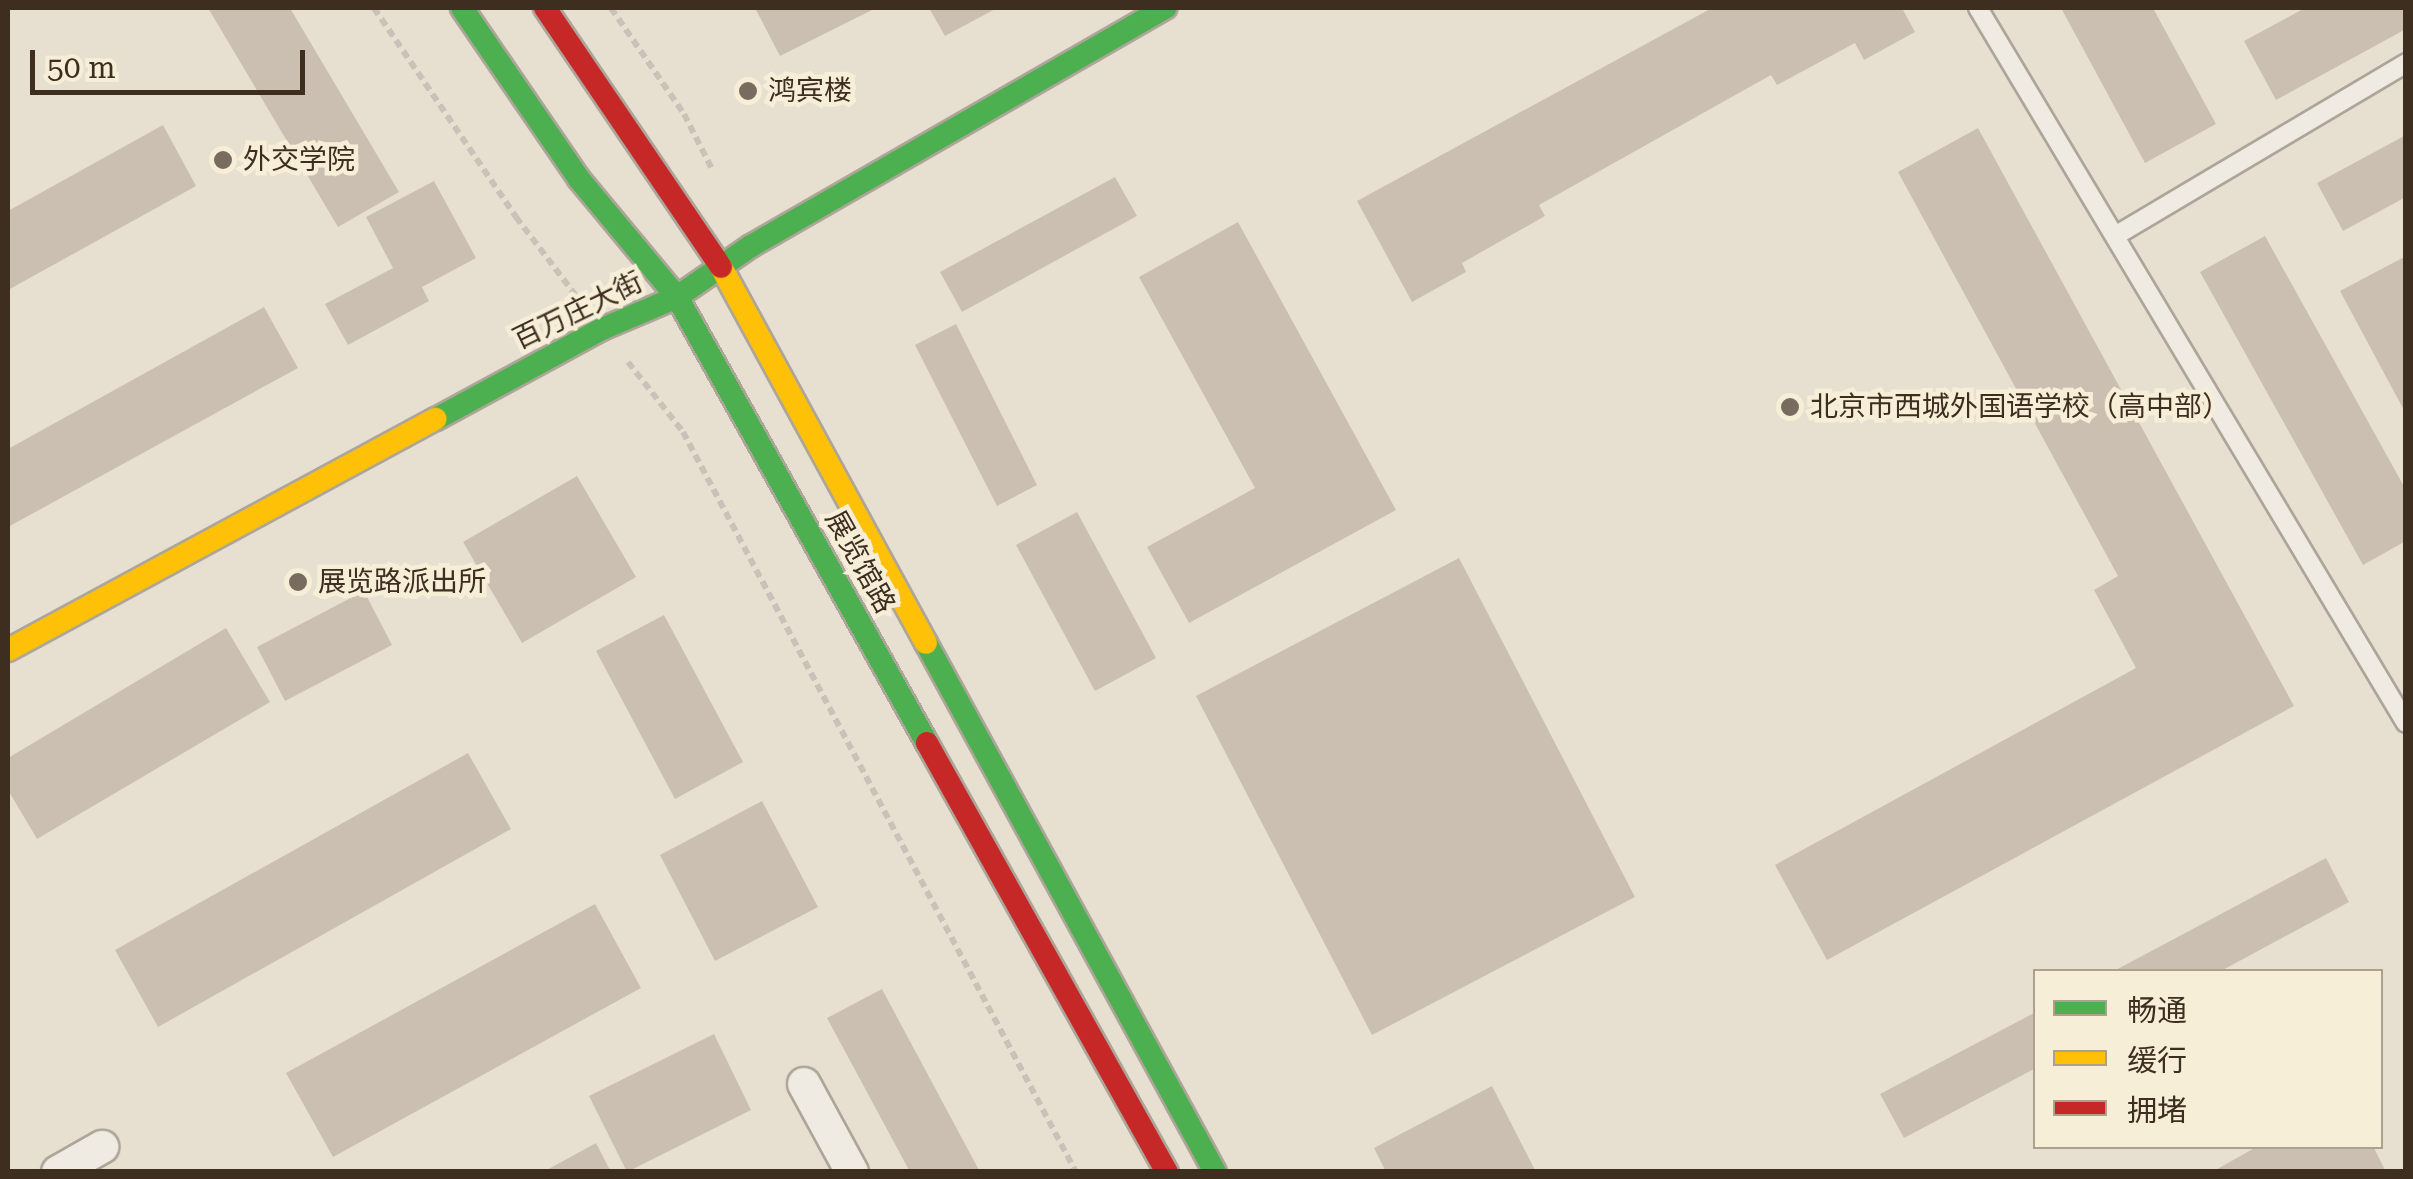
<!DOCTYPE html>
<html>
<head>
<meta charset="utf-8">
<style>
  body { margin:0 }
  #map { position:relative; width:2413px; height:1179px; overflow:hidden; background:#e7e0d1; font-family:"Roboto Serif","Noto Sans SC",serif }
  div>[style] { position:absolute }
  .building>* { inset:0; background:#cbbfb2 }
  .path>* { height:6px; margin-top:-3px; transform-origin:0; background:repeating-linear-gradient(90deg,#c8c2b9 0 8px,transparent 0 13px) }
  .roads { filter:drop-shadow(2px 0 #ada599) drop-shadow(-2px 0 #ada599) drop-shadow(0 2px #ada599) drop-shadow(0 -2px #ada599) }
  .lane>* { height:18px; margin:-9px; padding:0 9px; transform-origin:9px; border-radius:9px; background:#efebe3 }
  .street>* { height:32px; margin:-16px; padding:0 16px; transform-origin:16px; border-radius:16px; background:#efebe3 }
  .fast>* { height:22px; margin:-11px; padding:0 11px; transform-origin:11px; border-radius:11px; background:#4caf50 }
  .slow>* { height:22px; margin:-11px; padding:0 11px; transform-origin:11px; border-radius:11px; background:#ffc107 }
  .jam>* { height:22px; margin:-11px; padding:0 11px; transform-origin:11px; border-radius:11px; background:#c62828 }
  .dots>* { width:28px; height:28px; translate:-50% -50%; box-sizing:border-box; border:5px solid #f7eed8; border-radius:50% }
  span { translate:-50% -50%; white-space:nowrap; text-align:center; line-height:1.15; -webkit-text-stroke:9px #f7eed8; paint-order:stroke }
  .poi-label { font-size:28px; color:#3d2e20 }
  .left { translate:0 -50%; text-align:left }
  .street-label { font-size:28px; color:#3d2e20 }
  .frame { position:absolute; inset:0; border:10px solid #3d2e20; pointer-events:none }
  .legend { position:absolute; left:2033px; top:969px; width:350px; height:180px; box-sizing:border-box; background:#f7eed8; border:2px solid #ada18e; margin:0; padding:12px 18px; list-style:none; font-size:30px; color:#3d2e20 }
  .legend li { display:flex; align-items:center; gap:20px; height:50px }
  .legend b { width:50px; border:2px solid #ada18e }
  .scale { position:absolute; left:30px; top:50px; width:275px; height:45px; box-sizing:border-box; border:5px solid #3d2e20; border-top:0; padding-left:12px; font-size:30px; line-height:35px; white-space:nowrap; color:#3d2e20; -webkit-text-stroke:8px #f7eed8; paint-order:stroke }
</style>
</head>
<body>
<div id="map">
  <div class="building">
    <div style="clip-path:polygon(208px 8px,290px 8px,399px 192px,338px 227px)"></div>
    <div style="clip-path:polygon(755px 8px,876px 8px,780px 56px)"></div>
    <div style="clip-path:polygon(929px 8px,997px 8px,945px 36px)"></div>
    <div style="clip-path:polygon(1712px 8px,1902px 8px,1915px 32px,1864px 60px,1855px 43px,1777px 85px,1771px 75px,1539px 205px,1545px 216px,1462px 263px,1466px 272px,1412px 302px,1357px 201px)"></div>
    <div style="clip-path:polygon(2061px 8px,2153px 8px,2216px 124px,2145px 163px)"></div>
    <div style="clip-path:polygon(2305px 8px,2403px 8px,2406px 29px,2276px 100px,2244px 41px)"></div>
    <div style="clip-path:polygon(163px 125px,196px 186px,8px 290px,8px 211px)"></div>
    <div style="clip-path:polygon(1978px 128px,2294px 706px,1827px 960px,1775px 865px,2136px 668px,2094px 590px,2118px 576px,1898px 172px)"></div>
    <div style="clip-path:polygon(2406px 135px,2406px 197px,2343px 231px,2317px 183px)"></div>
    <div style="clip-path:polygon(1115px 177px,1137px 216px,962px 312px,940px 272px)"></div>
    <div style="clip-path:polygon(434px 181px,476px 258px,422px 287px,429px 301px,348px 345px,325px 304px,393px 268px,366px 217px)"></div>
    <div style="clip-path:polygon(1238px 222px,1396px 510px,1189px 623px,1147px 547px,1255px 488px,1139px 277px)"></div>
    <div style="clip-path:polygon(2265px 236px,2406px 490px,2406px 541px,2363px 565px,2200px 272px)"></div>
    <div style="clip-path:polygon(2406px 256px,2406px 414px,2340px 291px)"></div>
    <div style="clip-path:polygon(264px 307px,298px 368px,8px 527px,8px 449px)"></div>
    <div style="clip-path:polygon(956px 324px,1037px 485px,997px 506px,915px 345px)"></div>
    <div style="clip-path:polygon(577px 476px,636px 577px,522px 643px,463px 542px)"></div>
    <div style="clip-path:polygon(1077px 512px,1156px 658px,1095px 691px,1016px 545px)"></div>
    <div style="clip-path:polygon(1459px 558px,1635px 897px,1372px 1035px,1196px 696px)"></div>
    <div style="clip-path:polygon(364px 591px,392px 645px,285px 701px,257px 647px)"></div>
    <div style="clip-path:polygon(664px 615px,743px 762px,675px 799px,596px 651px)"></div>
    <div style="clip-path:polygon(226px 628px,270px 702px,37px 839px,8px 790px,8px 758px)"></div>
    <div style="clip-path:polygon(468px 753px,511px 829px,158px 1027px,115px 950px)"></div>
    <div style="clip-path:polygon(762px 801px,818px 907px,715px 961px,660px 855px)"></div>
    <div style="clip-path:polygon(2326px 858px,2349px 902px,2219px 972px,2112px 972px)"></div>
    <div style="clip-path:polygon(595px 904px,641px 988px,333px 1157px,286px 1073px)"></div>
    <div style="clip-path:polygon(882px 989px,980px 1172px,910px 1172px,827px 1018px)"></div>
    <div style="clip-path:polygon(2036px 1012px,2036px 1068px,1904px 1138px,1880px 1094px)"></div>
    <div style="clip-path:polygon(714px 1034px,751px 1110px,627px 1172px,589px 1096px)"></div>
    <div style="clip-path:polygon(1492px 1086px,1536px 1172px,1386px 1172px,1374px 1148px)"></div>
    <div style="clip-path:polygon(596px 1143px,611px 1172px,543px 1172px)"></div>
    <div style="clip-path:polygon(2258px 1146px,2373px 1146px,2386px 1172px,2212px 1172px)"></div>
  </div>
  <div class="path">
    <div style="left:374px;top:8px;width:253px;rotate:55.8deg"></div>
    <div style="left:516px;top:217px;width:101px;rotate:52.7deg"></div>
    <div style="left:611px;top:8px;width:129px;rotate:55.4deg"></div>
    <div style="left:684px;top:114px;width:64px;rotate:63deg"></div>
    <div style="left:628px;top:362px;width:89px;rotate:51.8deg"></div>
    <div style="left:683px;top:432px;width:838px;rotate:62.03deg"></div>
  </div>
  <div class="roads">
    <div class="lane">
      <div style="left:1978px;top:8px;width:833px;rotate:59.1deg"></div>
      <div style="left:2115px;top:236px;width:339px;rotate:-30.7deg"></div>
    </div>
    <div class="street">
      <div style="left:804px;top:1084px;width:100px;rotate:61.4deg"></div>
      <div style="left:58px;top:1172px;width:51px;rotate:-29.6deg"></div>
    </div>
    <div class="fast">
      <div style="left:462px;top:8px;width:207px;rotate:55.6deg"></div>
      <div style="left:579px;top:179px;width:153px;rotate:50.3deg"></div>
      <div style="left:677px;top:297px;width:511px;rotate:60.73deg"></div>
      <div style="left:436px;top:419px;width:189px;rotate:-28.5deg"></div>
      <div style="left:602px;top:329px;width:82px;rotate:-23.1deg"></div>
      <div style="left:677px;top:297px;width:90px;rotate:-34.6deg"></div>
      <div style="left:751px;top:246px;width:478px;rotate:-29.9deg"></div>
      <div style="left:926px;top:643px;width:603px;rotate:61.35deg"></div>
    </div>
    <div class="slow">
      <div style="left:721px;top:267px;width:428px;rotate:61.4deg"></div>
      <div style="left:8px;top:650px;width:486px;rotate:-28.4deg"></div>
    </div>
    <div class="jam">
      <div style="left:545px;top:8px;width:313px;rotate:55.8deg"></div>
      <div style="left:927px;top:743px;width:492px;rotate:60.8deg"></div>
    </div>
  </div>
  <div class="dots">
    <div style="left:748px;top:91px;background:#786c5e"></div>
    <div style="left:223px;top:160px;background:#786c5e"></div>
    <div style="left:1790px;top:407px;background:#786c5e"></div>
    <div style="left:298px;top:582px;background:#786c5e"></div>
  </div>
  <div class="poi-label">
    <span class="left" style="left:768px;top:91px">鸿宾楼</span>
    <span class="left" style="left:243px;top:160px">外交学院</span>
    <span class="left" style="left:1810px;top:407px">北京市西城外国语学校（高中部）</span>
    <span class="left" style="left:318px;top:582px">展览路派出所</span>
  </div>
  <div class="street-label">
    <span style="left:578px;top:311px;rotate:-26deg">百万庄大街</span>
    <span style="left:860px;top:562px;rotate:61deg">展览馆路</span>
  </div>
  <div class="frame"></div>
  <ul class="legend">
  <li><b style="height:12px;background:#4caf50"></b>畅通</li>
  <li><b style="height:12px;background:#ffc107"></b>缓行</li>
  <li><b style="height:12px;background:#c62828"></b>拥堵</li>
  </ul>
  <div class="scale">50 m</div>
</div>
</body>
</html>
